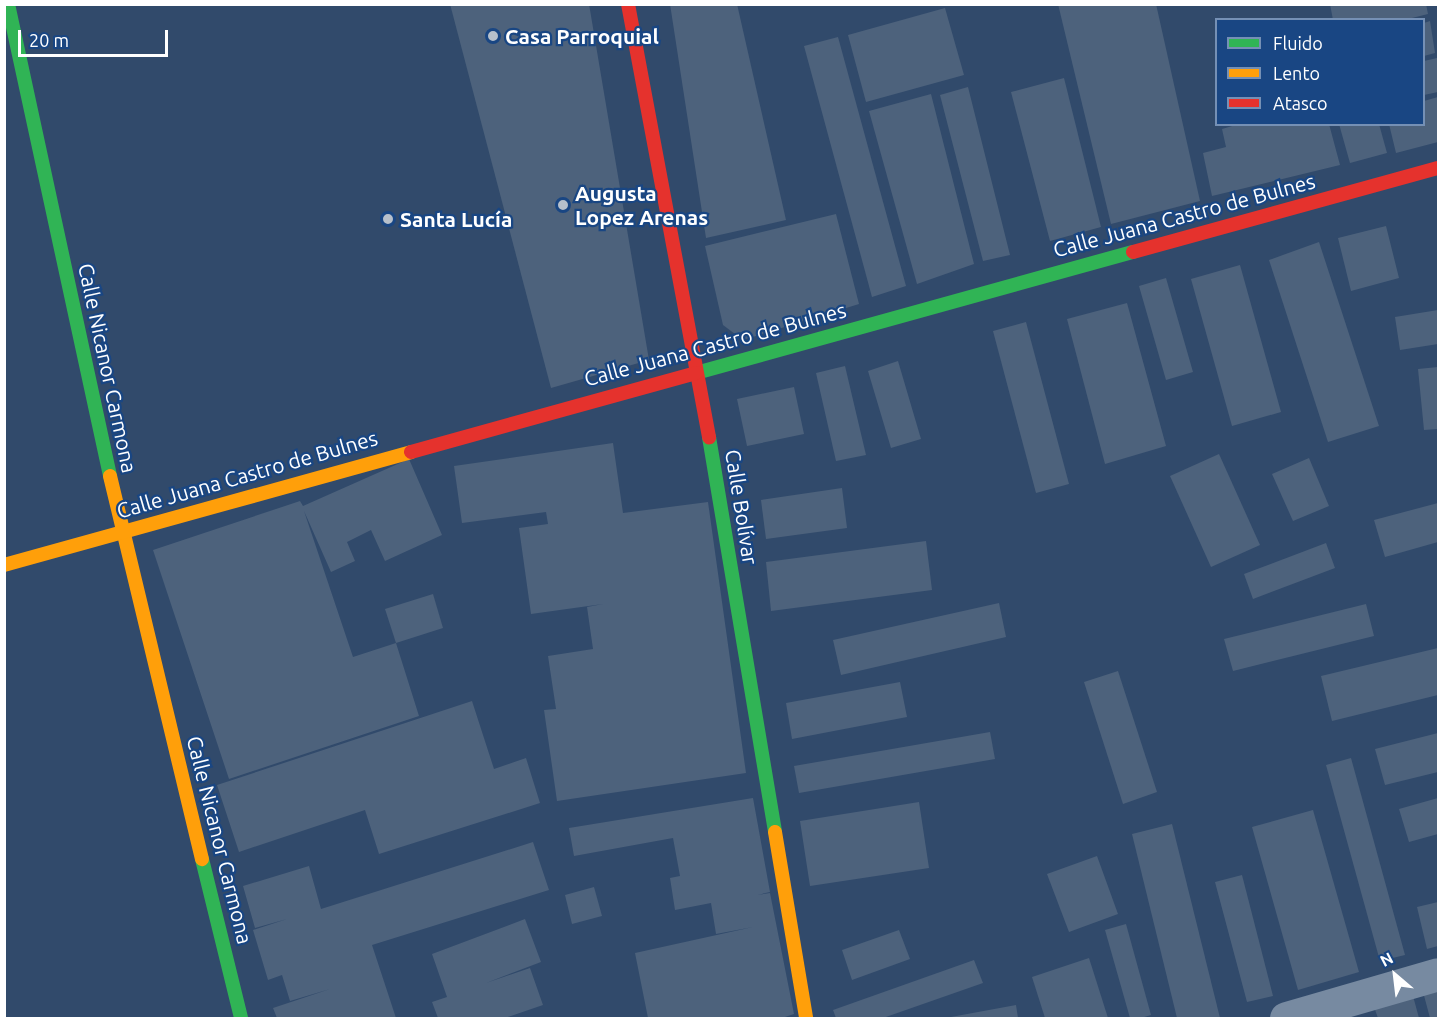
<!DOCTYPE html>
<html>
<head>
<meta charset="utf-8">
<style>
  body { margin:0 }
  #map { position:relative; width:1443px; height:1023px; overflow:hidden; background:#314a6b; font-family:Ubuntu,sans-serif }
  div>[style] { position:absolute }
  .building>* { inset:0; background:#4d627c }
  .street>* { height:33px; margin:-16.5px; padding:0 16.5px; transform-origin:16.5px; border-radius:16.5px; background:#778aa1 }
  .fast>* { height:14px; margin:-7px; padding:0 7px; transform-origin:7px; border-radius:7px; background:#30b455 }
  .slow>* { height:14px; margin:-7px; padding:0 7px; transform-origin:7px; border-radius:7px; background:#ff9f0a }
  .jam>* { height:14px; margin:-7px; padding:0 7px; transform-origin:7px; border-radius:7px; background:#e5322d }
  .dots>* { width:16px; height:16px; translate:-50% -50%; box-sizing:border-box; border:3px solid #194683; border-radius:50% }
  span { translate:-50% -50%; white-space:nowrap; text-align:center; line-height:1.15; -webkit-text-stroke:4.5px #194683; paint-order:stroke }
  .poi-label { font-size:21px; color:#fff; font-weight:700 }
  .left { translate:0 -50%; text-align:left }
  .street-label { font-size:21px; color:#fff }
  .frame { position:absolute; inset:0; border:6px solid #fff; pointer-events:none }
  .legend { position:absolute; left:1215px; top:18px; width:210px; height:108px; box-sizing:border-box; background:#194683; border:2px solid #7590b5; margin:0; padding:8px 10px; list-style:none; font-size:18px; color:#fff }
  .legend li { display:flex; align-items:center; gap:12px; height:30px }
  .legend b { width:30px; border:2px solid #7590b5 }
  .north { position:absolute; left:1365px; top:945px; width:60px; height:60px; -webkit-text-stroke:4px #194683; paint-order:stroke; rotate:332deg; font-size:16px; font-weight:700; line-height:24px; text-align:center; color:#fff }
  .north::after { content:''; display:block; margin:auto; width:21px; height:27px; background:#fff; clip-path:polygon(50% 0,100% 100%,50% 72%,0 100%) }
  .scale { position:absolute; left:18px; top:30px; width:150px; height:27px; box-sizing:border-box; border:3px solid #fff; border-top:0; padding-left:8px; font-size:18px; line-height:21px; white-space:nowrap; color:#fff; -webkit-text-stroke:4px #194683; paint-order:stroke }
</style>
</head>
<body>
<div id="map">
  <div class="building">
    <div style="clip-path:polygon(450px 4px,589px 4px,649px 360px,551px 388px)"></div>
    <div style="clip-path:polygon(670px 4px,737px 4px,786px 220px,706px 238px)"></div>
    <div style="clip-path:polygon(1058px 4px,1156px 4px,1200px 201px,1111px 224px)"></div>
    <div style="clip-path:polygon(1330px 4px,1426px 4px,1428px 14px,1404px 20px,1333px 20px)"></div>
    <div style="clip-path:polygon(945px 8px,964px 75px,866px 102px,848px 35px)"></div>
    <div style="clip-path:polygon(1430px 21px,1435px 53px,1424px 56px,1424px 23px)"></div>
    <div style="clip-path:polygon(838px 37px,906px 286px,872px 297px,804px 46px)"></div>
    <div style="clip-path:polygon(1437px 58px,1438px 92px,1424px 95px,1424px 61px)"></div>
    <div style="clip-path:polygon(1064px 78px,1101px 227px,1050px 241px,1011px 92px)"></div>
    <div style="clip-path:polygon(968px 87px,1010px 255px,983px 261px,940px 95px)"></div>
    <div style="clip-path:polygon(931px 94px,974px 264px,917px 284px,869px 111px)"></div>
    <div style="clip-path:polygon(1438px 97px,1438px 142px,1396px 153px,1389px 124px,1424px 124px,1424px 101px)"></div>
    <div style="clip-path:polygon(1239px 124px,1329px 124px,1340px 165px,1212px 196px,1203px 153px,1226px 147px,1222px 129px)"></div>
    <div style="clip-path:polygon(1339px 124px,1379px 124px,1387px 153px,1350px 163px)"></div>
    <div style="clip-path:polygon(836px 214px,859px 304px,743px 340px,723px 325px,705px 246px)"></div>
    <div style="clip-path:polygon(1386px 226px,1399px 278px,1351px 291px,1338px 238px)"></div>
    <div style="clip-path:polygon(1319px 242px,1379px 426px,1328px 442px,1269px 260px)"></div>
    <div style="clip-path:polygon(1240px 265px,1281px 412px,1232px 426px,1191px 279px)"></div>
    <div style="clip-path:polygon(1166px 278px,1193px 372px,1166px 380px,1139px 286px)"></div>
    <div style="clip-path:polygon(1127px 303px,1166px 446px,1105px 464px,1067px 319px)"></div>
    <div style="clip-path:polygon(1438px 310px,1438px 344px,1400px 350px,1395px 317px)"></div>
    <div style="clip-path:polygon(1026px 322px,1069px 484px,1036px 493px,993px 331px)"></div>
    <div style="clip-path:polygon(898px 361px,921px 439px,891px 448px,868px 371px)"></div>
    <div style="clip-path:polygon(845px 366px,866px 455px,836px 461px,816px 373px)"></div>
    <div style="clip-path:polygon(1438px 367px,1438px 429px,1424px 430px,1418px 369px)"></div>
    <div style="clip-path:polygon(794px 387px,804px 434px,747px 446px,737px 399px)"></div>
    <div style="clip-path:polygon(613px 443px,623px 513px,708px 502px,746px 773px,557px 801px,544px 710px,556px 709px,548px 656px,593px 649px,587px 607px,603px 604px,531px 614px,519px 528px,548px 524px,546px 512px,462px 523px,454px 466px)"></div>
    <div style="clip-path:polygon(1219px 454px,1260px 545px,1211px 567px,1170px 476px)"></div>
    <div style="clip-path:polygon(1309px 458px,1329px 506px,1293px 521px,1272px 474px)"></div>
    <div style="clip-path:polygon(409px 459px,442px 535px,385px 561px,371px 530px,347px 542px,355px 561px,331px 572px,304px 511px,353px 657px,396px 643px,419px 716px,229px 779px,153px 550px,300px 501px,303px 506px)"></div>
    <div style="clip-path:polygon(842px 488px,847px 528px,766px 539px,761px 500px)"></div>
    <div style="clip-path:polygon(1438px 503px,1438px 542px,1385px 557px,1374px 520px)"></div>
    <div style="clip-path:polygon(926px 541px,932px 590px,771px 611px,766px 562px)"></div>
    <div style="clip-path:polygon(1326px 543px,1335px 568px,1253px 599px,1244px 574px)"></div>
    <div style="clip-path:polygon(433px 594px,443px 628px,396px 643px,385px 609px)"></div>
    <div style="clip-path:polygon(999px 603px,1006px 637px,841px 675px,833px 640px)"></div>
    <div style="clip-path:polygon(1366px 604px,1374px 636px,1233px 671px,1224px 639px)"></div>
    <div style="clip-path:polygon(1438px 648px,1438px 695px,1332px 721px,1321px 676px)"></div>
    <div style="clip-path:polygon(1118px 671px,1157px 792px,1123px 804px,1084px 682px)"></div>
    <div style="clip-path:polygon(900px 682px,907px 717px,792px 739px,786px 703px)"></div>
    <div style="clip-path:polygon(472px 701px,494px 769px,526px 758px,540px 803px,379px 854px,365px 810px,239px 852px,217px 785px)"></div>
    <div style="clip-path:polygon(990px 732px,995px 759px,799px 793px,794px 766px)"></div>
    <div style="clip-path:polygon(1438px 733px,1438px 772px,1385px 785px,1375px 749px)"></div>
    <div style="clip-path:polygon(1351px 758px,1405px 955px,1380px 961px,1326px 765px)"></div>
    <div style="clip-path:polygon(753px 798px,770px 892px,757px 895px,770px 893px,794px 1014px,782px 1018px,648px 1018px,635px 953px,753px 927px,716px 934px,711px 903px,675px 910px,670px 878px,680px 876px,673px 838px,574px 856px,569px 828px)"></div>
    <div style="clip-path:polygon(1438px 798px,1438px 834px,1409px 842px,1399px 809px)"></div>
    <div style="clip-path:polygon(919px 802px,929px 868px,810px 886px,800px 821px)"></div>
    <div style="clip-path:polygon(1313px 810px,1359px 972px,1298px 990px,1252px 827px)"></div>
    <div style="clip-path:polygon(1172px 824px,1220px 1018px,1177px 1018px,1132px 834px)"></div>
    <div style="clip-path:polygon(533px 842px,549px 890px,372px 945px,396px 1018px,277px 1018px,273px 1008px,330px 989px,290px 1001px,282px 975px,268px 980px,253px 930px,287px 919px,255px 928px,243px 886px,309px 866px,321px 909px)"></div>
    <div style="clip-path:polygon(1097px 856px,1118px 914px,1069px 932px,1047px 874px)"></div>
    <div style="clip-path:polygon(1242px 875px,1273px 996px,1247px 1002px,1215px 882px)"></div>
    <div style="clip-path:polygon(594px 887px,602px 916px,572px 924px,565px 895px)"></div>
    <div style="clip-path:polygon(1438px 902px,1438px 946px,1427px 949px,1417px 907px)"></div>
    <div style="clip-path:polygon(525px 919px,541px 962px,486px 983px,530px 968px,543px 1005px,505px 1018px,438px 1018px,432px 1002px,447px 997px,432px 954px)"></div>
    <div style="clip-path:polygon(1126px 924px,1151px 1015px,1141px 1018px,1130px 1018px,1105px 930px)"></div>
    <div style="clip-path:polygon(899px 930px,910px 959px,852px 980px,842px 950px)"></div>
    <div style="clip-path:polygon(1089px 958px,1108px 1018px,1045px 1018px,1032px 977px)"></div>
    <div style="clip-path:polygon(974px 960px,983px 983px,883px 1018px,836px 1018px,833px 1010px)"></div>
    <div style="clip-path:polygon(1438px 983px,1438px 1018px,1430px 1018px,1422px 988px)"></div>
    <div style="clip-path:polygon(1413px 996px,1419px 1018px,1378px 1018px,1374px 1007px)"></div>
    <div style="clip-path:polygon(1016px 1005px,1018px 1018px,951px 1018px,951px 1017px)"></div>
  </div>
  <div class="street">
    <div style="left:1286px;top:1018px;width:158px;rotate:-16.1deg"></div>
  </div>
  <div class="fast">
    <div style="left:8px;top:4px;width:483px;rotate:77.8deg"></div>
    <div style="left:696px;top:373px;width:453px;rotate:-15.5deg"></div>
    <div style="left:709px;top:437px;width:400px;rotate:80.5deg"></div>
    <div style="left:202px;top:859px;width:164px;rotate:76.2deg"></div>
  </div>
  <div class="slow">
    <div style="left:110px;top:476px;width:394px;rotate:76.5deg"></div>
    <div style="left:4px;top:565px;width:422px;rotate:-15.5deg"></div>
    <div style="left:775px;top:832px;width:189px;rotate:80.5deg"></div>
  </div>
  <div class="jam">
    <div style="left:628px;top:4px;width:441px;rotate:79.4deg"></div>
    <div style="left:1133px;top:252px;width:316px;rotate:-15.4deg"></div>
    <div style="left:411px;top:452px;width:296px;rotate:-15.5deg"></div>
  </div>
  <div class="dots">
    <div style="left:493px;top:36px;background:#b7c0cb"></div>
    <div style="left:563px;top:205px;background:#b7c0cb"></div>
    <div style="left:388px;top:219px;background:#b7c0cb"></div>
  </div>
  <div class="poi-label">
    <span class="left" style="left:505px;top:36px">Casa Parroquial</span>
    <span class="left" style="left:575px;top:205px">Augusta<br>Lopez Arenas</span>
    <span class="left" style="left:400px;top:219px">Santa Lucía</span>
  </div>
  <div class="street-label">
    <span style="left:1184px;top:215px;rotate:-15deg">Calle Juana Castro de Bulnes</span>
    <span style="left:715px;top:344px;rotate:-15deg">Calle Juana Castro de Bulnes</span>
    <span style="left:108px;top:368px;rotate:78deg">Calle Nicanor Carmona</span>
    <span style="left:247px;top:474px;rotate:-16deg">Calle Juana Castro de Bulnes</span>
    <span style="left:742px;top:507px;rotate:81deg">Calle Bolívar</span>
    <span style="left:220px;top:840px;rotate:76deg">Calle Nicanor Carmona</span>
  </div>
  <div class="frame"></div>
  <ul class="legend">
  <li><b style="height:8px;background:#30b455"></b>Fluido</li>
  <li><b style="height:8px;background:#ff9f0a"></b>Lento</li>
  <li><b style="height:8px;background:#e5322d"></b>Atasco</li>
  </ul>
  <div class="north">N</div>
  <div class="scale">20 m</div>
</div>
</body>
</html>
